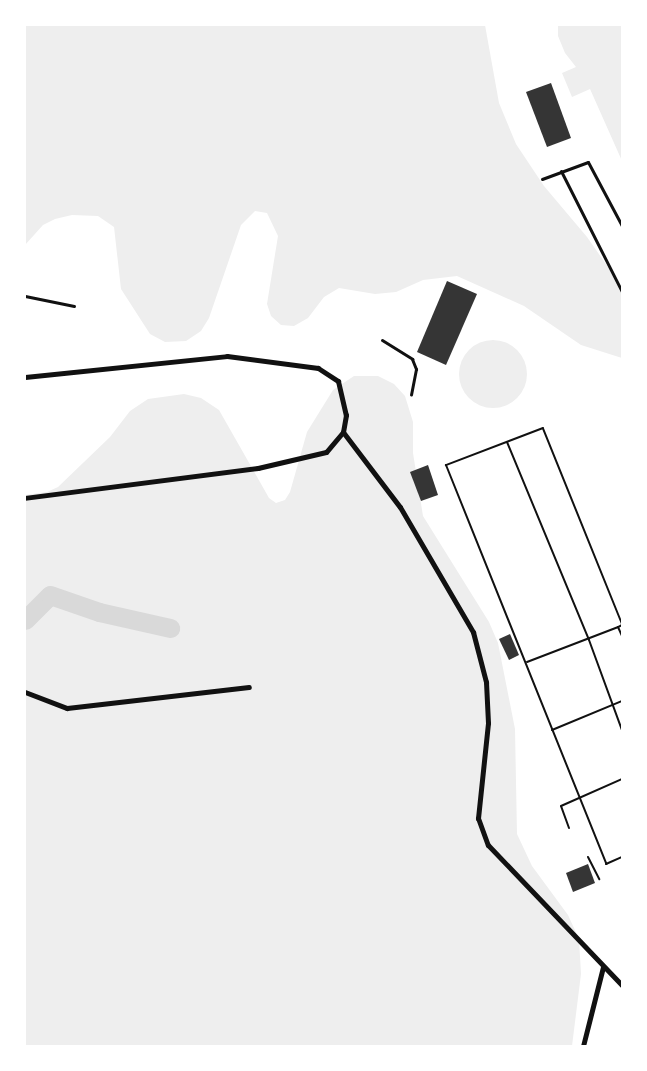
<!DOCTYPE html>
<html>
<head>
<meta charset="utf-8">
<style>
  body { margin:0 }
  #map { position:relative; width:647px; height:1071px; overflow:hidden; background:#fff; font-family:"Sofia Sans Condensed",sans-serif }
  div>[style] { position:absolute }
  .green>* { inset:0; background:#eee }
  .round { border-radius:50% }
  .river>* { height:19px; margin:-9.5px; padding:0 9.5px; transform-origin:9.5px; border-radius:9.5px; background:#d9d9d9 }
  .building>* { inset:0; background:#353535 }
  .path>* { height:2px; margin:-1px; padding:0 1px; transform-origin:1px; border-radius:1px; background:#111 }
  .service>* { height:3px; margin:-1.5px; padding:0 1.5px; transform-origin:1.5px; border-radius:1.5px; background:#111 }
  .minor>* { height:5px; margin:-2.5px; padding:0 2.5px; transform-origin:2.5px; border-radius:2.5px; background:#111 }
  span { translate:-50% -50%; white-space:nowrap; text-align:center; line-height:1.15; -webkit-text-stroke:5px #fff; paint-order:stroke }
  .frame { position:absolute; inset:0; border:26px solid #fff; pointer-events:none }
</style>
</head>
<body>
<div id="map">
  <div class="green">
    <div style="clip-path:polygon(25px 25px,485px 25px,499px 103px,516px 144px,544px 186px,587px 237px,622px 287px,622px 358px,581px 345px,524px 306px,457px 276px,423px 280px,396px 292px,375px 294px,339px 288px,324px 297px,308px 318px,294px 326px,281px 325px,271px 316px,267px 304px,278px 236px,267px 213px,255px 211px,241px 225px,209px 318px,201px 331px,186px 341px,165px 342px,150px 334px,121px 289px,114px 227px,98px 216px,72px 215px,55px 219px,43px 225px,25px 245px)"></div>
    <div style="clip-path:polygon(558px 25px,622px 25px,622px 161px,590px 89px,572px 97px,562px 73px,576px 67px,565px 53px,558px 36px)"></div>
    <div class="round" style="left:459px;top:340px;width:68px;height:68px"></div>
    <div style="clip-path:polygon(354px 376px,378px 376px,394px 384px,405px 396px,413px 422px,413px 453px,423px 516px,489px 622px,498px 643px,515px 729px,517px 834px,532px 866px,568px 915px,579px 939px,581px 974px,572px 1046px,25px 1046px,25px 495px,47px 492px,58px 487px,110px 437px,130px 411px,148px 399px,184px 394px,201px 398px,219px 410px,269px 498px,276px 503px,285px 500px,290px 492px,307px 432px,333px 390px)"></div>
  </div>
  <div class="river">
    <div style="left:25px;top:620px;width:35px;rotate:-45deg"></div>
    <div style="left:50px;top:595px;width:52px;rotate:19.1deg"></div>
    <div style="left:99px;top:612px;width:73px;rotate:12.7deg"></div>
  </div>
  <div class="building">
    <div style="clip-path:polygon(551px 83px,571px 138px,547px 147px,526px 92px)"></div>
    <div style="clip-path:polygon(447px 281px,477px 294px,446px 365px,417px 352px)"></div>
    <div style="clip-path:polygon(428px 465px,438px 495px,421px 501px,410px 472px)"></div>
    <div style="clip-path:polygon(510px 634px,519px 655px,509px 660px,499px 639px)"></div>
    <div style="clip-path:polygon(588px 864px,595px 883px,573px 892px,566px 873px)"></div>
  </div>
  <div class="path">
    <div style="left:507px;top:442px;width:214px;rotate:67.5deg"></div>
    <div style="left:589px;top:640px;width:96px;rotate:69.9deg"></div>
    <div style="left:622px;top:624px;width:211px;rotate:-112deg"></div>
    <div style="left:543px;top:428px;width:104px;rotate:159.1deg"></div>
    <div style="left:446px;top:465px;width:430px;rotate:68.1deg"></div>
    <div style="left:606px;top:864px;width:17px;rotate:-24deg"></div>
    <div style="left:622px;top:625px;width:4px;rotate:153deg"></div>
    <div style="left:618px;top:627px;width:10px;rotate:66deg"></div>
    <div style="left:527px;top:662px;width:97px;rotate:-21deg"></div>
    <div style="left:552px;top:730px;width:76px;rotate:-22.5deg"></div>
    <div style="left:569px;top:828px;width:23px;rotate:-110deg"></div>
    <div style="left:561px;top:806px;width:67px;rotate:-23.9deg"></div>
    <div style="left:588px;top:857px;width:25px;rotate:63deg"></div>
  </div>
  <div class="service">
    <div style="left:561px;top:171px;width:136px;rotate:63.2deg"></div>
    <div style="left:542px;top:179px;width:49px;rotate:-20.3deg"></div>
    <div style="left:588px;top:162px;width:72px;rotate:62deg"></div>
    <div style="left:25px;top:296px;width:50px;rotate:11.5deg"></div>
    <div style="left:382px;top:340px;width:36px;rotate:32deg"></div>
    <div style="left:412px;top:359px;width:11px;rotate:68deg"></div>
    <div style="left:416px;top:369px;width:26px;rotate:101deg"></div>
  </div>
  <div class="minor">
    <div style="left:25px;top:377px;width:203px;rotate:-5.9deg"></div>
    <div style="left:227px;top:356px;width:92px;rotate:7.5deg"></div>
    <div style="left:318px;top:368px;width:24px;rotate:33deg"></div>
    <div style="left:338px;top:381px;width:35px;rotate:77deg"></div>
    <div style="left:346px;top:415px;width:17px;rotate:100deg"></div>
    <div style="left:343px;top:432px;width:26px;rotate:130deg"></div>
    <div style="left:326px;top:452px;width:70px;rotate:166.8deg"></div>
    <div style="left:258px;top:468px;width:235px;rotate:172.7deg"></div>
    <div style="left:343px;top:432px;width:94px;rotate:52.8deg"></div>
    <div style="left:400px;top:507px;width:145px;rotate:59.7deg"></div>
    <div style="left:473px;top:632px;width:52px;rotate:75.4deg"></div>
    <div style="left:486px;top:682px;width:41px;rotate:87.2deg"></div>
    <div style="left:488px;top:723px;width:96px;rotate:96deg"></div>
    <div style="left:478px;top:818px;width:29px;rotate:70deg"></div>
    <div style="left:488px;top:845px;width:194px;rotate:46.3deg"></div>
    <div style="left:25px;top:692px;width:45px;rotate:20.9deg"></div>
    <div style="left:67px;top:708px;width:183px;rotate:-6.6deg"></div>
    <div style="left:583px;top:1046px;width:81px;rotate:-75.8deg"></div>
  </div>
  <div class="frame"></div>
</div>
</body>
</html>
